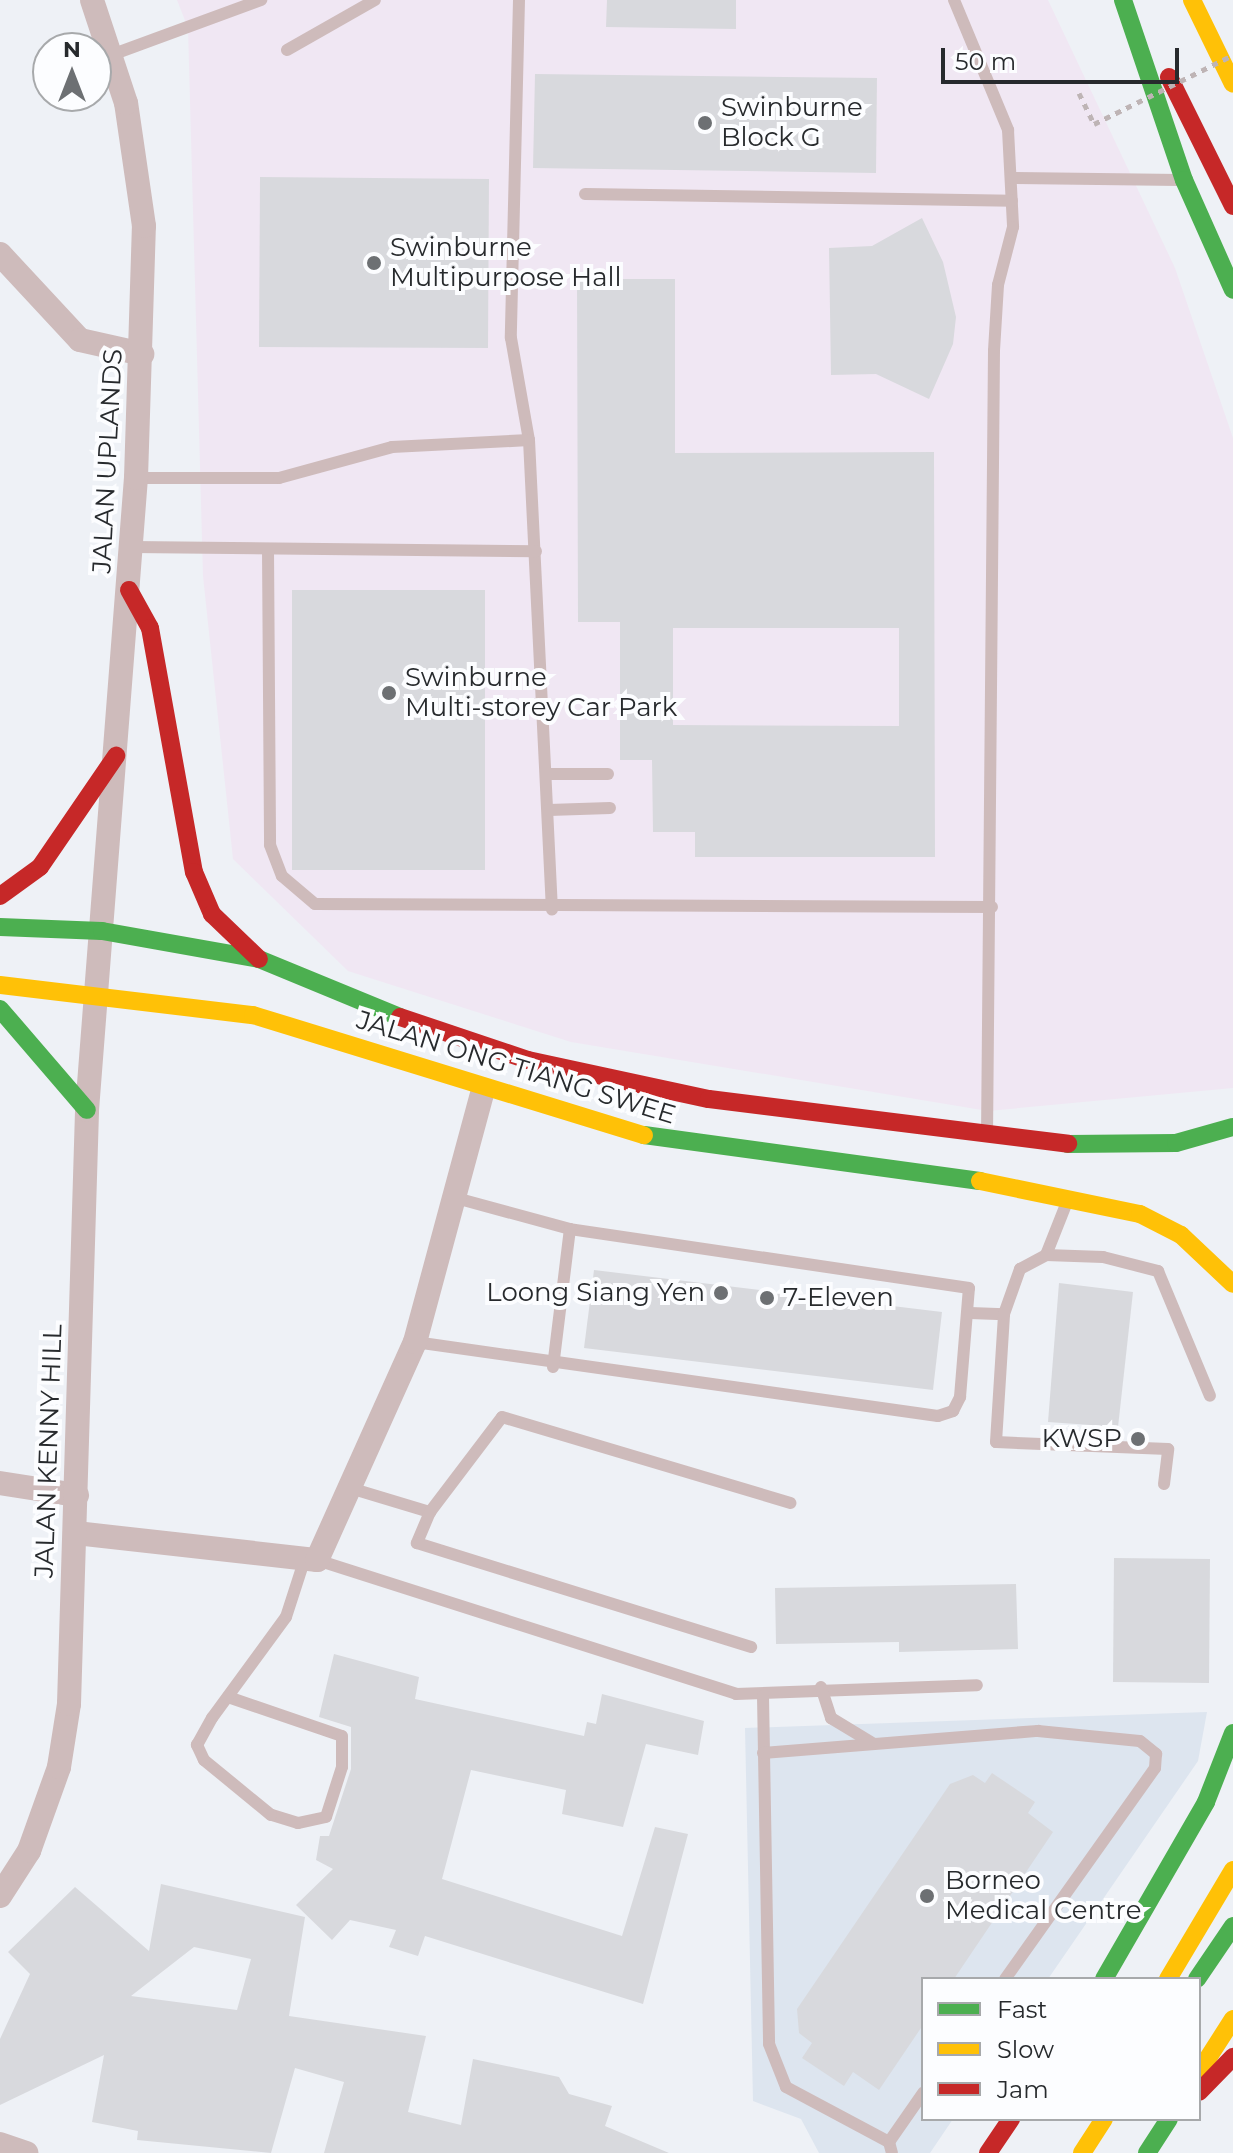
<!DOCTYPE html>
<html>
<head>
<meta charset="utf-8">
<style>
  body { margin:0 }
  #map { position:relative; width:1233px; height:2153px; overflow:hidden; background:#eef1f6; font-family:Montserrat,sans-serif }
  div>[style] { position:absolute }
  .built>* { inset:0; background:#dde5ef }
  .education>* { inset:0; background:#f0e7f3 }
  .building>* { inset:0; background:#d8d9dd }
  .path>* { height:5px; margin-top:-2.5px; transform-origin:0; background:repeating-linear-gradient(90deg,#beb4b5 0 6px,transparent 0 12px) }
  .lane>* { height:12px; margin:-6px; padding:0 6px; transform-origin:6px; border-radius:6px; background:#cebbbb }
  .street>* { height:24px; margin:-12px; padding:0 12px; transform-origin:12px; border-radius:12px; background:#cebbbb }
  .fast>* { height:18px; margin:-9px; padding:0 9px; transform-origin:9px; border-radius:9px; background:#4caf50 }
  .slow>* { height:18px; margin:-9px; padding:0 9px; transform-origin:9px; border-radius:9px; background:#ffc107 }
  .jam>* { height:18px; margin:-9px; padding:0 9px; transform-origin:9px; border-radius:9px; background:#c62828 }
  .path-bridge>* { height:5px; margin-top:-2.5px; transform-origin:0; background:repeating-linear-gradient(90deg,#beb4b5 0 6px,transparent 0 12px) }
  .dots>* { width:22px; height:22px; translate:-50% -50%; box-sizing:border-box; border:4px solid #fcfdff; border-radius:50% }
  span { translate:-50% -50%; white-space:nowrap; text-align:center; line-height:1.15; -webkit-text-stroke:8px #fcfdff; paint-order:stroke }
  .poi-label { font-size:26px; color:#272a2d }
  .left { translate:0 -50%; text-align:left }
  .right { translate:-100% -50%; text-align:right }
  .street-label { font-size:26px; color:#272a2d }
  .legend { position:absolute; left:921px; top:1977px; width:280px; height:144px; box-sizing:border-box; background:#fcfdff; border:2px solid #a7a9ab; margin:0; padding:10px 14px; list-style:none; font-size:24px; color:#272a2d }
  .legend li { display:flex; align-items:center; gap:16px; height:40px }
  .legend b { width:40px; border:2px solid #a7a9ab }
  .north { position:absolute; left:32px; top:32px; width:80px; height:80px; box-sizing:border-box; background:#fcfdff; border:2px solid #a7a9ab; border-radius:50%; rotate:0deg; font-size:22px; font-weight:700; line-height:32px; text-align:center; color:#272a2d }
  .north::after { content:''; display:block; margin:auto; width:28px; height:36px; background:#6d7073; clip-path:polygon(50% 0,100% 100%,50% 72%,0 100%) }
  .scale { position:absolute; left:941px; top:48px; width:238px; height:36px; box-sizing:border-box; border:4px solid #272a2d; border-top:0; padding-left:10px; font-size:24px; line-height:28px; white-space:nowrap; color:#272a2d; -webkit-text-stroke:6px #fcfdff; paint-order:stroke }
</style>
</head>
<body>
<div id="map">
  <div class="built">
    <div style="clip-path:polygon(1207px 1712px,1198px 1761px,1048px 1979px,923px 1979px,923px 2119px,953px 2119px,930px 2153px,819px 2153px,801px 2119px,753px 2101px,745px 1728px)"></div>
  </div>
  <div class="education">
    <div style="clip-path:polygon(177px 0,1048px 0,1175px 268px,1233px 438px,1233px 1088px,988px 1111px,571px 1042px,348px 971px,233px 859px,203px 576px,188px 28px)"></div>
  </div>
  <div class="building">
    <div style="clip-path:polygon(607px 0,736px 0,736px 29px,606px 27px)"></div>
    <div style="clip-path:polygon(535px 74px,877px 78px,876px 173px,533px 168px)"></div>
    <div style="clip-path:polygon(260px 177px,489px 179px,488px 348px,259px 347px)"></div>
    <div style="clip-path:polygon(922px 218px,943px 262px,956px 317px,953px 344px,929px 399px,876px 374px,831px 375px,829px 248px,872px 246px)"></div>
    <div style="clip-path:polygon(evenodd,577px 279px,675px 279px,675px 453px,934px 452px,935px 857px,695px 857px,695px 832px,653px 832px,652px 760px,620px 760px,620px 622px,578px 622px,577px 279px,673px 628px,899px 628px,899px 726px,673px 725px,673px 628px)"></div>
    <div style="clip-path:polygon(292px 590px,485px 590px,485px 870px,292px 870px)"></div>
    <div style="clip-path:polygon(594px 1270px,942px 1312px,933px 1390px,584px 1348px)"></div>
    <div style="clip-path:polygon(1059px 1283px,1133px 1292px,1118px 1427px,1048px 1422px)"></div>
    <div style="clip-path:polygon(1114px 1558px,1210px 1559px,1209px 1683px,1113px 1682px)"></div>
    <div style="clip-path:polygon(1016px 1584px,1018px 1649px,899px 1652px,899px 1642px,776px 1644px,775px 1588px)"></div>
    <div style="clip-path:polygon(334px 1654px,419px 1677px,415px 1699px,584px 1736px,587px 1722px,596px 1724px,602px 1694px,704px 1721px,698px 1755px,646px 1744px,623px 1827px,562px 1814px,566px 1790px,471px 1770px,442px 1879px,622px 1936px,655px 1827px,688px 1834px,643px 2004px,425px 1936px,418px 1956px,389px 1947px,396px 1930px,350px 1920px,332px 1940px,296px 1905px,333px 1869px,316px 1860px,320px 1836px,329px 1836px,351px 1769px,351px 1727px,319px 1717px)"></div>
    <div style="clip-path:polygon(992px 1773px,1035px 1802px,1028px 1813px,1053px 1832px,954px 1979px,923px 1979px,923px 2025px,879px 2090px,853px 2072px,844px 2086px,802px 2058px,812px 2043px,799px 2033px,797px 2009px,950px 1784px,973px 1775px,985px 1783px)"></div>
    <div style="clip-path:polygon(evenodd,161px 1884px,305px 1917px,289px 2016px,426px 2036px,408px 2112px,461px 2125px,473px 2059px,559px 2077px,569px 2094px,612px 2106px,605px 2126px,669px 2153px,324px 2153px,344px 2082px,295px 2068px,271px 2153px,137px 2140px,138px 2131px,92px 2122px,104px 2055px,0 2105px,0 2039px,30px 1974px,8px 1952px,75px 1887px,149px 1951px,161px 1884px,194px 1947px,251px 1959px,237px 2010px,131px 1996px,194px 1947px)"></div>
  </div>
  <div class="path">
    <div style="left:1079px;top:93px;width:34px;rotate:64deg"></div>
  </div>
  <div class="lane">
    <div style="left:519px;top:0;width:338px;rotate:91.4deg"></div>
    <div style="left:511px;top:338px;width:104px;rotate:80deg"></div>
    <div style="left:529px;top:440px;width:470px;rotate:87.2deg"></div>
    <div style="left:954px;top:0;width:141px;rotate:67.4deg"></div>
    <div style="left:1008px;top:130px;width:97px;rotate:87deg"></div>
    <div style="left:1013px;top:227px;width:60px;rotate:104.5deg"></div>
    <div style="left:998px;top:285px;width:66px;rotate:93.5deg"></div>
    <div style="left:994px;top:351px;width:780px;rotate:90.51deg"></div>
    <div style="left:287px;top:50px;width:101px;rotate:-29.6deg"></div>
    <div style="left:114px;top:54px;width:157px;rotate:-20.2deg"></div>
    <div style="left:1011px;top:178px;width:169px;rotate:0.7deg"></div>
    <div style="left:585px;top:194px;width:427px;rotate:0.9deg"></div>
    <div style="left:136px;top:478px;width:143px"></div>
    <div style="left:279px;top:478px;width:117px;rotate:-15.3deg"></div>
    <div style="left:392px;top:447px;width:137px;rotate:-2.9deg"></div>
    <div style="left:132px;top:547px;width:404px;rotate:0.6deg"></div>
    <div style="left:268px;top:550px;width:295px;rotate:89.6deg"></div>
    <div style="left:270px;top:845px;width:33px;rotate:69deg"></div>
    <div style="left:282px;top:876px;width:43px;rotate:40.3deg"></div>
    <div style="left:315px;top:904px;width:677px;rotate:0.25deg"></div>
    <div style="left:546px;top:774px;width:62px"></div>
    <div style="left:549px;top:810px;width:61px;rotate:-1.9deg"></div>
    <div style="left:1046px;top:1255px;width:57px;rotate:-68.4deg"></div>
    <div style="left:970px;top:1313px;width:34px;rotate:2deg"></div>
    <div style="left:415px;top:1342px;width:528px;rotate:8.05deg"></div>
    <div style="left:938px;top:1416px;width:16px;rotate:-18deg"></div>
    <div style="left:953px;top:1411px;width:16px;rotate:-63deg"></div>
    <div style="left:960px;top:1397px;width:109px;rotate:-85.3deg"></div>
    <div style="left:969px;top:1288px;width:403px;rotate:-171.6deg"></div>
    <div style="left:570px;top:1229px;width:122px;rotate:-164.8deg"></div>
    <div style="left:553px;top:1367px;width:139px;rotate:-83deg"></div>
    <div style="left:1164px;top:1484px;width:35px;rotate:-83deg"></div>
    <div style="left:1168px;top:1449px;width:172px;rotate:-177.7deg"></div>
    <div style="left:996px;top:1442px;width:128px;rotate:-86.4deg"></div>
    <div style="left:1004px;top:1314px;width:48px;rotate:-70.4deg"></div>
    <div style="left:1020px;top:1269px;width:30px;rotate:-28deg"></div>
    <div style="left:1046px;top:1255px;width:57px;rotate:2deg"></div>
    <div style="left:1103px;top:1257px;width:57px;rotate:14.3deg"></div>
    <div style="left:1158px;top:1271px;width:135px;rotate:67.4deg"></div>
    <div style="left:350px;top:1488px;width:84px;rotate:16.7deg"></div>
    <div style="left:430px;top:1512px;width:34px;rotate:113deg"></div>
    <div style="left:417px;top:1543px;width:350px;rotate:17.3deg"></div>
    <div style="left:430px;top:1512px;width:119px;rotate:-52.8deg"></div>
    <div style="left:502px;top:1417px;width:301px;rotate:16.6deg"></div>
    <div style="left:317px;top:1560px;width:440px;rotate:17.7deg"></div>
    <div style="left:736px;top:1694px;width:241px;rotate:-2.1deg"></div>
    <div style="left:821px;top:1687px;width:33px;rotate:72deg"></div>
    <div style="left:831px;top:1718px;width:50px;rotate:31.2deg"></div>
    <div style="left:763px;top:1696px;width:348px;rotate:89deg"></div>
    <div style="left:769px;top:2044px;width:46px;rotate:68.4deg"></div>
    <div style="left:786px;top:2087px;width:117px;rotate:28.1deg"></div>
    <div style="left:889px;top:2142px;width:11px;rotate:75deg"></div>
    <div style="left:228px;top:1697px;width:120px;rotate:18.9deg"></div>
    <div style="left:342px;top:1736px;width:31px;rotate:90deg"></div>
    <div style="left:342px;top:1767px;width:52px;rotate:107.7deg"></div>
    <div style="left:326px;top:1817px;width:29px;rotate:168deg"></div>
    <div style="left:298px;top:1823px;width:28px;rotate:-163deg"></div>
    <div style="left:271px;top:1815px;width:87px;rotate:-140.6deg"></div>
    <div style="left:204px;top:1760px;width:17px;rotate:-115deg"></div>
    <div style="left:197px;top:1745px;width:31px;rotate:-61deg"></div>
    <div style="left:212px;top:1718px;width:125px;rotate:-53.8deg"></div>
    <div style="left:286px;top:1617px;width:62px;rotate:-72.1deg"></div>
    <div style="left:763px;top:1753px;width:276px;rotate:-4.6deg"></div>
    <div style="left:1038px;top:1731px;width:102px;rotate:5.6deg"></div>
    <div style="left:1140px;top:1741px;width:21px;rotate:39deg"></div>
    <div style="left:1156px;top:1754px;width:14px;rotate:94deg"></div>
    <div style="left:1155px;top:1768px;width:259px;rotate:125.4deg"></div>
    <div style="left:889px;top:2142px;width:60px;rotate:-55.2deg"></div>
  </div>
  <div class="street">
    <div style="left:0;top:254px;width:117px;rotate:47.1deg"></div>
    <div style="left:80px;top:340px;width:64px;rotate:12.7deg"></div>
    <div style="left:0;top:1483px;width:78px;rotate:8.9deg"></div>
    <div style="left:76px;top:1533px;width:243px;rotate:6.4deg"></div>
    <div style="left:317px;top:1560px;width:239px;rotate:-65.8deg"></div>
    <div style="left:415px;top:1342px;width:261px;rotate:-74.9deg"></div>
    <div style="left:0;top:1896px;width:54px;rotate:-57.2deg"></div>
    <div style="left:29px;top:1851px;width:89px;rotate:-70.3deg"></div>
    <div style="left:59px;top:1767px;width:64px;rotate:-81deg"></div>
    <div style="left:69px;top:1704px;width:594px;rotate:-88.26deg"></div>
    <div style="left:87px;top:1110px;width:634px;rotate:-85.57deg"></div>
    <div style="left:136px;top:478px;width:252px;rotate:-88.2deg"></div>
    <div style="left:144px;top:226px;width:124px;rotate:-98.3deg"></div>
    <div style="left:126px;top:103px;width:108px;rotate:-108.3deg"></div>
    <div style="left:0;top:2144px;width:28px;rotate:19deg"></div>
  </div>
  <div class="fast">
    <div style="left:1123px;top:0;width:190px;rotate:71.3deg"></div>
    <div style="left:1184px;top:180px;width:120px;rotate:66deg"></div>
    <div style="left:0;top:927px;width:102px;rotate:2.2deg"></div>
    <div style="left:102px;top:931px;width:159px;rotate:10.1deg"></div>
    <div style="left:259px;top:959px;width:152px;rotate:22.4deg"></div>
    <div style="left:0;top:1009px;width:133px;rotate:49.3deg"></div>
    <div style="left:644px;top:1135px;width:339px;rotate:7.8deg"></div>
    <div style="left:1068px;top:1144px;width:108px;rotate:-0.5deg"></div>
    <div style="left:1176px;top:1143px;width:59px;rotate:-15.7deg"></div>
    <div style="left:1104px;top:1979px;width:204px;rotate:-60deg"></div>
    <div style="left:1206px;top:1802px;width:74px;rotate:-68.6deg"></div>
    <div style="left:1197px;top:1979px;width:64px;rotate:-55.8deg"></div>
    <div style="left:1147px;top:2153px;width:40px;rotate:-57.1deg"></div>
  </div>
  <div class="slow">
    <div style="left:1192px;top:0;width:93px;rotate:64deg"></div>
    <div style="left:0;top:985px;width:255px;rotate:6.8deg"></div>
    <div style="left:253px;top:1015px;width:409px;rotate:17.1deg"></div>
    <div style="left:980px;top:1181px;width:163px;rotate:11.7deg"></div>
    <div style="left:1140px;top:1214px;width:46px;rotate:27.1deg"></div>
    <div style="left:1181px;top:1235px;width:71px;rotate:43.3deg"></div>
    <div style="left:1168px;top:1979px;width:127px;rotate:-59.2deg"></div>
    <div style="left:1199px;top:2072px;width:63px;rotate:-57.3deg"></div>
    <div style="left:1082px;top:2153px;width:40px;rotate:-57.1deg"></div>
  </div>
  <div class="jam">
    <div style="left:1169px;top:77px;width:144px;rotate:63.6deg"></div>
    <div style="left:129px;top:590px;width:43px;rotate:61.1deg"></div>
    <div style="left:150px;top:628px;width:248px;rotate:79.8deg"></div>
    <div style="left:194px;top:872px;width:46px;rotate:66.8deg"></div>
    <div style="left:212px;top:914px;width:65px;rotate:43.8deg"></div>
    <div style="left:0;top:896px;width:49px;rotate:-35.9deg"></div>
    <div style="left:40px;top:867px;width:135px;rotate:-55.6deg"></div>
    <div style="left:400px;top:1017px;width:135px;rotate:18.6deg"></div>
    <div style="left:528px;top:1060px;width:185px;rotate:12.2deg"></div>
    <div style="left:709px;top:1099px;width:362px;rotate:7.1deg"></div>
    <div style="left:1199px;top:2092px;width:49px;rotate:-45.8deg"></div>
    <div style="left:988px;top:2153px;width:41px;rotate:-55.9deg"></div>
  </div>
  <div class="path-bridge">
    <div style="left:1094px;top:124px;width:155px;rotate:-26.4deg"></div>
  </div>
  <div class="dots">
    <div style="left:705px;top:123px;background:#6d7073"></div>
    <div style="left:374px;top:263px;background:#6d7073"></div>
    <div style="left:389px;top:693px;background:#6d7073"></div>
    <div style="left:721px;top:1293px;background:#6d7073"></div>
    <div style="left:767px;top:1298px;background:#6d7073"></div>
    <div style="left:1138px;top:1439px;background:#6d7073"></div>
    <div style="left:927px;top:1896px;background:#6d7073"></div>
  </div>
  <div class="poi-label">
    <span class="left" style="left:721px;top:123px">Swinburne<br>Block G</span>
    <span class="left" style="left:390px;top:263px">Swinburne<br>Multipurpose Hall</span>
    <span class="left" style="left:405px;top:693px">Swinburne<br>Multi-storey Car Park</span>
    <span class="right" style="left:705px;top:1293px">Loong Siang Yen</span>
    <span class="left" style="left:783px;top:1298px">7-Eleven</span>
    <span class="right" style="left:1122px;top:1439px">KWSP</span>
    <span class="left" style="left:945px;top:1896px">Borneo<br>Medical Centre</span>
  </div>
  <div class="street-label">
    <span style="left:108px;top:461px;rotate:-87deg">JALAN UPLANDS</span>
    <span style="left:516px;top:1068px;rotate:17deg">JALAN ONG TIANG SWEE</span>
    <span style="left:49px;top:1451px;rotate:-88deg">JALAN KENNY HILL</span>
  </div>
  <ul class="legend">
  <li><b style="height:10px;background:#4caf50"></b>Fast</li>
  <li><b style="height:10px;background:#ffc107"></b>Slow</li>
  <li><b style="height:10px;background:#c62828"></b>Jam</li>
  </ul>
  <div class="north">N</div>
  <div class="scale">50 m</div>
</div>
</body>
</html>
